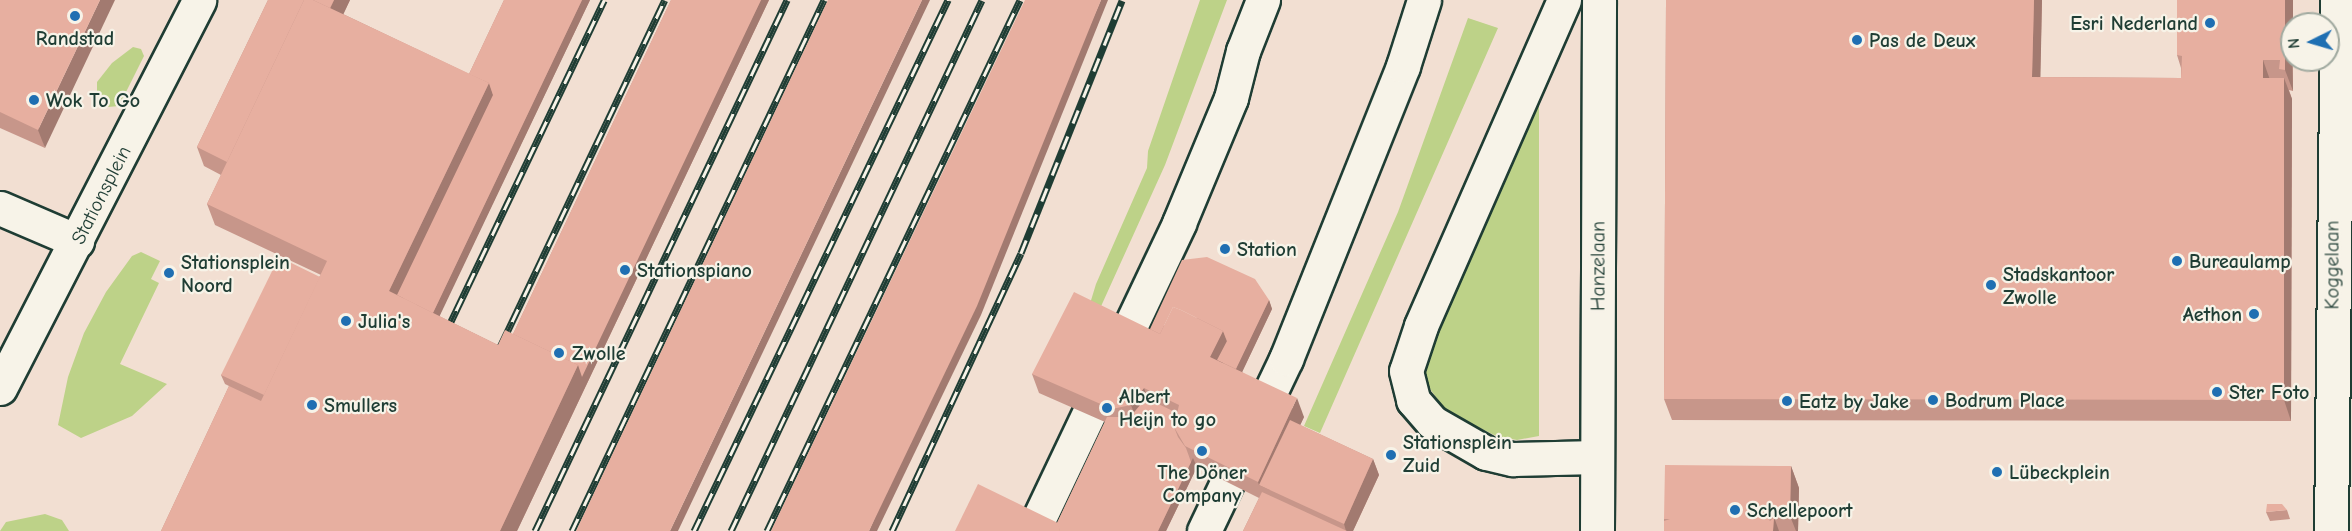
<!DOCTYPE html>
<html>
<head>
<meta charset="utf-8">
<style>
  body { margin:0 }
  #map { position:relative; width:2352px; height:531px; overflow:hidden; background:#f2dfd2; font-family:"Comic Neue",sans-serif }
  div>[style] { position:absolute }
  .green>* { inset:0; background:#bdd288 }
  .roads { filter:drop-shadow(2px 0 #1f3d34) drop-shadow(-2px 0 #1f3d34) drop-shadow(0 2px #1f3d34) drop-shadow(0 -2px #1f3d34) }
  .minor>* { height:33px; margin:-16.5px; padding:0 16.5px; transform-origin:16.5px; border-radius:16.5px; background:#f7f3e8 }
  .rail>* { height:7px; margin-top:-3.5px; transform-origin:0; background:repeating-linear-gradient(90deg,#f7f3e8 0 14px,#1f3d34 0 28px); box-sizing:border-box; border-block:2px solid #1f3d34 }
  .wall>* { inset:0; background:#c7968a }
  .shaded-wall>* { inset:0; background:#a27a70 }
  .building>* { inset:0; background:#e7afa0 }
  .dots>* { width:16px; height:16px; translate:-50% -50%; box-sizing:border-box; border:3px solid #f7f3e8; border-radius:50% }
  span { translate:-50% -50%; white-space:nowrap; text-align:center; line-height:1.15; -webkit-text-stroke:4.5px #f7f3e8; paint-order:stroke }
  .poi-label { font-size:20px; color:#1f3d34; font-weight:700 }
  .right { translate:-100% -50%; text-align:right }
  .left { translate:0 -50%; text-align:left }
  .street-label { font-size:20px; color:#1f3d34 }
  .north { position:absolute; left:2280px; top:12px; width:60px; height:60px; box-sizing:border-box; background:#f7f3e8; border:2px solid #a1aaa0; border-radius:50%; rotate:265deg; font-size:16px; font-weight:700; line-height:24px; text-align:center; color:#1f3d34 }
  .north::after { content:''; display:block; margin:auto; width:21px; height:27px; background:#1f6fb2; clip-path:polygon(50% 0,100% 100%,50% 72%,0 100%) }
</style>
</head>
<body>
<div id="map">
  <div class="green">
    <div style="clip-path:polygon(1200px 0,1227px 0,1165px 165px,1093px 324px,1085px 320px,1096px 284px,1147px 168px,1148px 151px)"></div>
    <div style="clip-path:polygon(1468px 18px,1498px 28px,1320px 433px,1304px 426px,1398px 212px)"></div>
    <div style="clip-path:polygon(133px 47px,141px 49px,144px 56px,119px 106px,108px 107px,97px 93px,97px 82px,112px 63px)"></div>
    <div style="clip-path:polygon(1539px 88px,1539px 436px,1517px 440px,1496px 436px,1446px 411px,1425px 382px,1423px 358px)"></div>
    <div style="clip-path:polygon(141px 252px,160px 261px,151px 279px,159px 283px,120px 364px,167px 384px,132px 416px,81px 438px,58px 425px,68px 377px,84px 333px,106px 292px,132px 256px)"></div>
    <div style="clip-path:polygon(45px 514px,62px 520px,69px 531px,0 531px,6px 522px)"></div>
  </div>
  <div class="roads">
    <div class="minor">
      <div style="left:1564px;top:0;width:356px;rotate:113.7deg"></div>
      <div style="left:1421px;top:326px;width:47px;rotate:108.4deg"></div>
      <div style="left:1406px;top:371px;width:30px;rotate:76deg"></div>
      <div style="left:1413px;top:400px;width:29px;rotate:49deg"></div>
      <div style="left:1432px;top:422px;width:62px;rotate:29.9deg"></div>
      <div style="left:1486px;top:453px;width:28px;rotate:13deg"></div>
      <div style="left:1513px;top:459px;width:84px;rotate:-1.4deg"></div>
      <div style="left:0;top:208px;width:84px;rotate:23.2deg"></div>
      <div style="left:0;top:388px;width:436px;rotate:-62.8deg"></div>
      <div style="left:1033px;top:531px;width:341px;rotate:-64.6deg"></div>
      <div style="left:1179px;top:223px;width:135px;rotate:-67.4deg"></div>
      <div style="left:1231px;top:98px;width:49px;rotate:-75.7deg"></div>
      <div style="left:1243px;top:51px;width:55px;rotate:-68.6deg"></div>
      <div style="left:1204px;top:531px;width:191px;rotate:-64.5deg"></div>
      <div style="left:1286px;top:359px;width:315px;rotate:-68.2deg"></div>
      <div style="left:1403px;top:66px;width:69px;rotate:-72.3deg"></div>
      <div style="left:1597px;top:531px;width:531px;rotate:-89.78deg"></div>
      <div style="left:2331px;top:531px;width:531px;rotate:-89.35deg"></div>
    </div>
  </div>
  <div class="rail">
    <div style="left:444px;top:336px;width:372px;rotate:-64.5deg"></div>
    <div style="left:500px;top:347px;width:384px;rotate:-64.6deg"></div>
    <div style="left:535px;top:531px;width:588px;rotate:-64.61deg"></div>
    <div style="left:572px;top:531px;width:588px;rotate:-64.61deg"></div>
    <div style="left:694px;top:531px;width:589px;rotate:-64.44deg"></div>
    <div style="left:731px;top:531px;width:587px;rotate:-64.7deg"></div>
    <div style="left:767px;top:531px;width:588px;rotate:-64.52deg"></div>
    <div style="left:892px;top:531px;width:306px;rotate:-65.1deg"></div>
    <div style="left:1021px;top:253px;width:272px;rotate:-68.2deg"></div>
  </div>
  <div class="wall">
    <div style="clip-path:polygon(0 0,45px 148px,0 128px)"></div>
    <div style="clip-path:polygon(268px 0,350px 0,343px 14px,469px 74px,504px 0,590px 0,439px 316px,498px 345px,513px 334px,671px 0,769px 0,517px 531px,161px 531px,229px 386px,225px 384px,221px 375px,321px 275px,215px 225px,207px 204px,221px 175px,204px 166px,197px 147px)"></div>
    <div style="clip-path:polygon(1666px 0,2042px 0,2040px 77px,2181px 78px,2181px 68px,2177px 55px,2177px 0,2293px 0,2293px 24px,2292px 24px,2293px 91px,2289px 90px,2292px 99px,2291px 421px,1672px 420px,1664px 399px)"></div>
    <div style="clip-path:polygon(1269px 300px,1272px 309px,1242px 372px,1304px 417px,1300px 425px,1373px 459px,1379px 475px,1353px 531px,1243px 531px,1259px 498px,1197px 467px,1166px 531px,955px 531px,1057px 523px,1105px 422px,1039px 393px,1032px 374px,1150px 329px)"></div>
    <div style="clip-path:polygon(1791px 466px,1799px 488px,1798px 531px,1664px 531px,1664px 519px)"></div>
    <div style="clip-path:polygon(2287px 510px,2290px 519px,2270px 521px,2266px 512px)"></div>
  </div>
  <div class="shaded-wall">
    <div style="clip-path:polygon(100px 0,115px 0,45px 148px,38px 130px)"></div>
    <div style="clip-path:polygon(334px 0,350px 0,337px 28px,330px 9px)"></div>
    <div style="clip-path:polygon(582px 0,590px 0,433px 330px,429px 321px)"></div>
    <div style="clip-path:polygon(761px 0,769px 0,517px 531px,500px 531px,578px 365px)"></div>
    <div style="clip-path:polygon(922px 0,930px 0,678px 531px,670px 531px)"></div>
    <div style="clip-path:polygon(1101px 0,1108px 0,981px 315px,877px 531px,869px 531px)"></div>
    <div style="clip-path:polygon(2034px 0,2042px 0,2040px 98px,2032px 77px)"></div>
    <div style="clip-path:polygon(2285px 0,2293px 0,2293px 24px,2292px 24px,2293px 91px,2285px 70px)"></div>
    <div style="clip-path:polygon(2263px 60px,2270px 80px,2263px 78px)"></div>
    <div style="clip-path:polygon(2284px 78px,2292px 99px,2291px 421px,2284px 400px)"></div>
    <div style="clip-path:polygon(489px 83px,496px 104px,400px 306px,389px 291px)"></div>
    <div style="clip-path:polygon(1269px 300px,1272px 309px,1236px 385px,1232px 376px)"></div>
    <div style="clip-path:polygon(1223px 331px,1230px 350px,1220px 370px,1210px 357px)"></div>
    <div style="clip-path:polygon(1144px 388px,1151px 407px,1138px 424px,1131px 405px)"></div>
    <div style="clip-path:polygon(1297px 398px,1304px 417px,1270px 490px,1259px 485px,1258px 482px)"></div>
    <div style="clip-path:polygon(1193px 458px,1197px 467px,1166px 531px,1158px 531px)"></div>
    <div style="clip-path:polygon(1373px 459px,1379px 475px,1353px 531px,1346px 531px,1344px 524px)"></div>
    <div style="clip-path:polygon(1791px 466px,1799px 488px,1798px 531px,1796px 531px,1790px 516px)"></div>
    <div style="clip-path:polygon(1774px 517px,1779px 531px,1773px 531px)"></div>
  </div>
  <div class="building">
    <div style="clip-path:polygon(0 0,100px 0,38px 130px,0 112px)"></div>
    <div style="clip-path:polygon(268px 0,304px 0,227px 162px,197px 147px)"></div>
    <div style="clip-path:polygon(304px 0,313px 0,489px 83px,389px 291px,498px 345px,505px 330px,578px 365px,500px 531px,161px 531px,229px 386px,261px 401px,327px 261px,207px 204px)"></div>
    <div style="clip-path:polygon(313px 0,334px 0,330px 8px)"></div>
    <div style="clip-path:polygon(504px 0,582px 0,433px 313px,397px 295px,493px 95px,489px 83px,469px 74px)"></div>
    <div style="clip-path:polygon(671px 0,761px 0,582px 377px,578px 365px,513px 334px)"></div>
    <div style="clip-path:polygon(828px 0,922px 0,670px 531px,576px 531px)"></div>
    <div style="clip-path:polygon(1025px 0,1101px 0,977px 306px,869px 531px,771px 531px)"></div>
    <div style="clip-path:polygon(1666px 0,2034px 0,2032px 77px,2181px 78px,2182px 56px,2177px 55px,2177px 0,2285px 0,2285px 70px,2279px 69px,2280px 60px,2263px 60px,2263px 78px,2284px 78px,2284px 400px,1664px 399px)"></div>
    <div style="clip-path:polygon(279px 257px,320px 277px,264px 395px,221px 375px)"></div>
    <div style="clip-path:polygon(1207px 257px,1255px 279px,1269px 300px,1236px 369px,1217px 360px,1227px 341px,1223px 331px,1181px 310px,1173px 307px,1160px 334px,1150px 329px,1182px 260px)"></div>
    <div style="clip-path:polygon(1074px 292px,1160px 334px,1173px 307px,1181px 310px,1223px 331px,1210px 357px,1297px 398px,1258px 482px,1185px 446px,1174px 427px,1179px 405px,1144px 388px,1131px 405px,1112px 409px,1032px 374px)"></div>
    <div style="clip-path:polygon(1146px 398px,1177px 413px,1174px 427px,1178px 437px,1186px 448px,1191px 462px,1158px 531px,1060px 531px,1057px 523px,1107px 417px,1130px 417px)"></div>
    <div style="clip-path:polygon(1290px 420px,1373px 459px,1344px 524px,1259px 485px)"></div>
    <div style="clip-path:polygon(1665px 465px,1791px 466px,1790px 516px,1766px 516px,1770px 521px,1774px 517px,1773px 531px,1664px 531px,1664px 521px,1670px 519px,1664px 519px)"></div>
    <div style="clip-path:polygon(978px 484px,1058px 523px,1060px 531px,955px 531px)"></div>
    <div style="clip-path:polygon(1262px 492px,1347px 531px,1243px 531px)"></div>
    <div style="clip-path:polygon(2267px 504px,2282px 504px,2287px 510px,2266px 512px)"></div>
  </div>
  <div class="dots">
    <div style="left:75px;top:16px;background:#1f6fb2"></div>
    <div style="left:2210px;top:23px;background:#1f6fb2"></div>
    <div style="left:1857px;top:40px;background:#1f6fb2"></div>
    <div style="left:34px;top:100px;background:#1f6fb2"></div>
    <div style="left:1225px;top:249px;background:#1f6fb2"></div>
    <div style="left:2177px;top:261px;background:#1f6fb2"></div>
    <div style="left:625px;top:270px;background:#1f6fb2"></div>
    <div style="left:169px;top:273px;background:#1f6fb2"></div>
    <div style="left:1991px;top:285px;background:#1f6fb2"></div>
    <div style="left:2254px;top:314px;background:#1f6fb2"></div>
    <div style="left:346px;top:321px;background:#1f6fb2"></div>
    <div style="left:559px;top:353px;background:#1f6fb2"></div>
    <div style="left:2217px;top:392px;background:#1f6fb2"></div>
    <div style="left:1933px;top:400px;background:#1f6fb2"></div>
    <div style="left:1787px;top:401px;background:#1f6fb2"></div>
    <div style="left:312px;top:405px;background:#1f6fb2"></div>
    <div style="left:1107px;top:408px;background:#1f6fb2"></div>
    <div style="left:1202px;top:451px;background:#1f6fb2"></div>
    <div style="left:1391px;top:455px;background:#1f6fb2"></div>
    <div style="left:1997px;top:472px;background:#1f6fb2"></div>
    <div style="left:1735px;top:510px;background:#1f6fb2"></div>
  </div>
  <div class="poi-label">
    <span class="right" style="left:2198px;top:23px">Esri Nederland</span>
    <span style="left:75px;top:38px">Randstad</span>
    <span class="left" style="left:1869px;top:40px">Pas de Deux</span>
    <span class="left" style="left:46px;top:100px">Wok To Go</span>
    <span class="left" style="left:1237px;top:249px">Station</span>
    <span class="left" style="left:2189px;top:261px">Bureaulamp</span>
    <span class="left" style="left:181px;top:274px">Stationsplein<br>Noord</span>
    <span class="left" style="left:637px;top:270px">Stationspiano</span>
    <span class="left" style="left:2003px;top:286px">Stadskantoor<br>Zwolle</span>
    <span class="right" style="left:2242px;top:314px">Aethon</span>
    <span class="left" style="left:358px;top:321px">Julia's</span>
    <span class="left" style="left:572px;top:353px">Zwolle</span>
    <span class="left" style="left:2229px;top:392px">Ster Foto</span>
    <span class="left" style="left:1119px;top:408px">Albert<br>Heijn to go</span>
    <span class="left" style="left:1945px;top:400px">Bodrum Place</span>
    <span class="left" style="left:1799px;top:401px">Eatz by Jake</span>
    <span class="left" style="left:324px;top:405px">Smullers</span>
    <span class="left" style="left:1403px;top:454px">Stationsplein<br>Zuid</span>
    <span style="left:1202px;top:484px">The Döner<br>Company</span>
    <span class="left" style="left:2009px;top:472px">Lübeckplein</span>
    <span class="left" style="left:1747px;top:510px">Schellepoort</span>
  </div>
  <div class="street-label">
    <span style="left:101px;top:195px;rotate:-63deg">Stationsplein</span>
    <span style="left:2332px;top:265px;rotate:-90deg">Koggelaan</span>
    <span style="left:1598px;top:266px;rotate:-90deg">Hanzelaan</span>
  </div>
  <div class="north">N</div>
</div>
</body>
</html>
